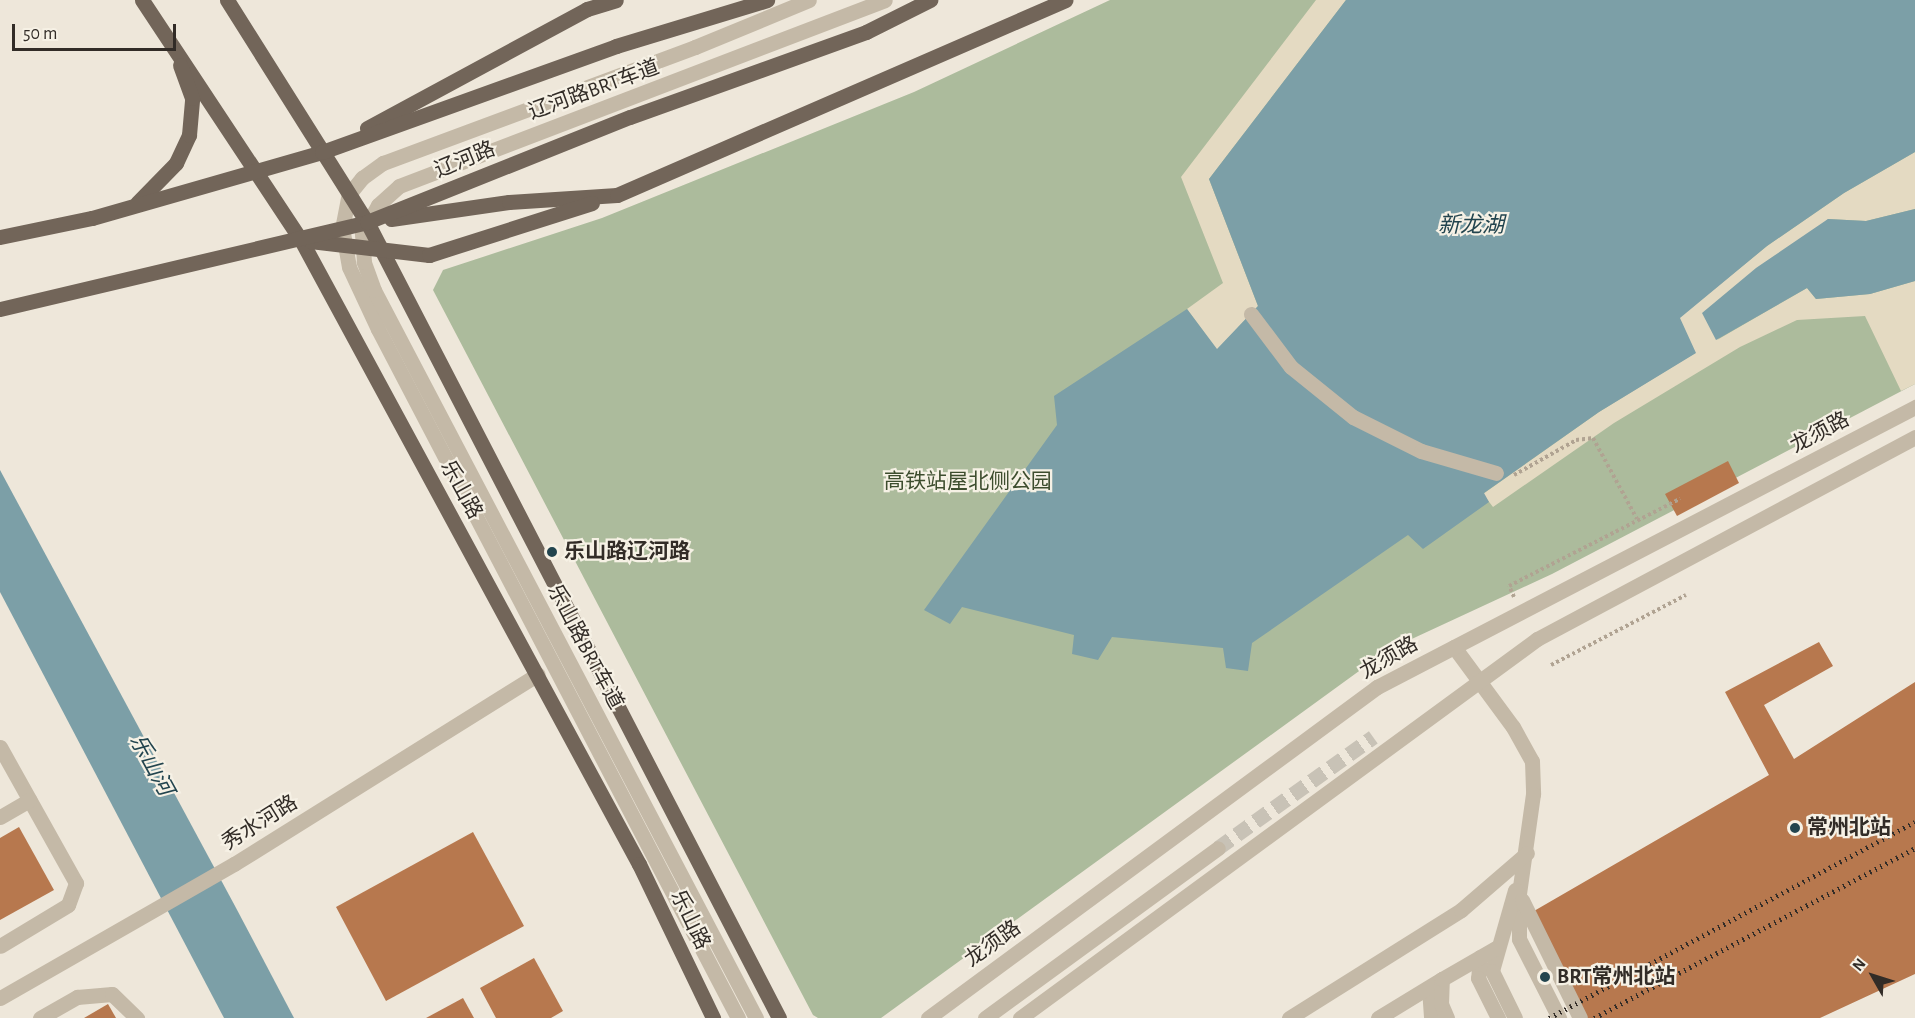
<!DOCTYPE html>
<html>
<head>
<meta charset="utf-8">
<style>
  body { margin:0 }
  #map { position:relative; width:1915px; height:1018px; overflow:hidden; background:#eee7da; font-family:"Alegreya Sans","Noto Sans SC",sans-serif }
  div>[style] { position:absolute }
  .green>* { inset:0; background:#acbb9c }
  .plaza>* { inset:0; background:#e4dac2 }
  .water>* { inset:0; background:#7c9fa7 }
  .building>* { inset:0; background:#b7784e }
  .minor-tunnel>* { height:15px; margin-top:-7.5px; transform-origin:0; background:repeating-linear-gradient(90deg,#c8c2b6 0 15px,transparent 0 23px) }
  .path>* { height:4px; margin-top:-2px; transform-origin:0; background:repeating-linear-gradient(90deg,#b0a392 0 3px,transparent 0 6px) }
  .minor>* { height:15px; margin:-7.5px; padding:0 7.5px; transform-origin:7.5px; border-radius:7.5px; background:#c4b9a7 }
  .major>* { height:15px; margin:-7.5px; padding:0 7.5px; transform-origin:7.5px; border-radius:7.5px; background:#726559 }
  .rail>* { height:4.5px; margin-top:-2.25px; transform-origin:0; background:repeating-linear-gradient(90deg,#322c27 0 1.5px,transparent 0 6px) }
  .dots>* { width:16px; height:16px; translate:-50% -50%; box-sizing:border-box; border:3px solid #f6f1e5; border-radius:50% }
  span { translate:-50% -50%; white-space:nowrap; text-align:center; line-height:1.15; -webkit-text-stroke:4.5px #f6f1e5; paint-order:stroke }
  .street-label { font-size:21px; color:#322c27 }
  .park-label { font-size:21px; color:#3d4d2e }
  .poi-label { font-size:21px; color:#322c27; font-weight:700 }
  .left { translate:0 -50%; text-align:left }
  .water-label { font-size:22px; color:#22444e; font-style:italic }
  .north { position:absolute; left:1843px; top:946px; width:60px; height:60px; -webkit-text-stroke:4px #f6f1e5; paint-order:stroke; rotate:309deg; font-size:16px; font-weight:700; line-height:24px; text-align:center; color:#322c27 }
  .north::after { content:''; display:block; margin:auto; width:21px; height:27px; background:#322c27; clip-path:polygon(50% 0,100% 100%,50% 72%,0 100%) }
  .scale { position:absolute; left:12px; top:24px; width:164px; height:27px; box-sizing:border-box; border:3px solid #322c27; border-top:0; padding-left:8px; font-size:18px; line-height:21px; white-space:nowrap; color:#322c27; -webkit-text-stroke:4px #f6f1e5; paint-order:stroke }
</style>
</head>
<body>
<div id="map">
  <div class="green">
    <div style="clip-path:polygon(1110px 0,1915px 0,1915px 384px,1552px 574px,1388px 650px,881px 1018px,818px 1018px,813px 1015px,433px 290px,443px 270px,602px 218px,914px 92px)"></div>
  </div>
  <div class="plaza">
    <div style="clip-path:polygon(1316px 0,1346px 0,1209px 179px,1258px 306px,1217px 350px,1187px 309px,1223px 283px,1181px 177px)"></div>
    <div style="clip-path:polygon(1915px 152px,1915px 209px,1866px 221px,1828px 219px,1717px 340px,1807px 288px,1816px 299px,1870px 294px,1915px 281px,1915px 384px,1901px 391px,1865px 316px,1797px 320px,1740px 347px,1614px 423px,1493px 507px,1483px 494px,1599px 412px,1695px 353px,1679px 318px,1767px 246px,1844px 193px)"></div>
  </div>
  <div class="water">
    <div style="clip-path:polygon(1346px 0,1915px 0,1915px 152px,1844px 193px,1767px 246px,1680px 318px,1696px 353px,1599px 412px,1484px 493px,1489px 502px,1423px 549px,1408px 535px,1252px 643px,1248px 671px,1226px 668px,1223px 648px,1112px 637px,1098px 660px,1072px 654px,1074px 635px,962px 607px,950px 624px,924px 610px,1057px 425px,1054px 396px,1187px 309px,1217px 349px,1258px 306px,1209px 179px)"></div>
    <div style="clip-path:polygon(1915px 209px,1915px 281px,1870px 294px,1816px 299px,1807px 288px,1716px 340px,1702px 313px,1756px 268px,1828px 219px,1866px 221px)"></div>
    <div style="clip-path:polygon(0 470px,235px 906px,294px 1018px,224px 1018px,0 592px)"></div>
  </div>
  <div class="building">
    <div style="clip-path:polygon(1728px 461px,1739px 483px,1677px 516px,1665px 494px)"></div>
    <div style="clip-path:polygon(1819px 642px,1833px 666px,1764px 705px,1794px 759px,1915px 682px,1915px 974px,1820px 1018px,1586px 1018px,1534px 911px,1769px 775px,1725px 692px)"></div>
    <div style="clip-path:polygon(19px 827px,54px 890px,0 920px,0 838px)"></div>
    <div style="clip-path:polygon(473px 832px,524px 926px,386px 1001px,336px 907px)"></div>
    <div style="clip-path:polygon(534px 958px,563px 1011px,551px 1018px,496px 1018px,480px 988px)"></div>
    <div style="clip-path:polygon(463px 998px,474px 1018px,426px 1018px)"></div>
    <div style="clip-path:polygon(108px 1004px,116px 1018px,84px 1018px)"></div>
  </div>
  <div class="minor-tunnel">
    <div style="left:1218px;top:848px;width:191px;rotate:-35.6deg"></div>
  </div>
  <div class="path">
    <div style="left:1514px;top:475px;width:71px;rotate:-29.4deg"></div>
    <div style="left:1576px;top:440px;width:17px;rotate:-7deg"></div>
    <div style="left:1593px;top:438px;width:92px;rotate:61.5deg"></div>
    <div style="left:1514px;top:597px;width:12px;rotate:-114deg"></div>
    <div style="left:1509px;top:586px;width:192px;rotate:-27deg"></div>
    <div style="left:1551px;top:665px;width:152px;rotate:-27.4deg"></div>
  </div>
  <div class="minor">
    <div style="left:1251px;top:314px;width:66px;rotate:53deg"></div>
    <div style="left:1291px;top:367px;width:80px;rotate:38.9deg"></div>
    <div style="left:1353px;top:417px;width:76px;rotate:26.6deg"></div>
    <div style="left:1421px;top:451px;width:78px;rotate:16.3deg"></div>
    <div style="left:1454px;top:647px;width:99px;rotate:53.6deg"></div>
    <div style="left:1513px;top:727px;width:39px;rotate:61deg"></div>
    <div style="left:1532px;top:761px;width:33px;rotate:88deg"></div>
    <div style="left:1533px;top:794px;width:101px;rotate:98deg"></div>
    <div style="left:1519px;top:894px;width:45px;rotate:90deg"></div>
    <div style="left:1519px;top:939px;width:89px;rotate:63.1deg"></div>
    <div style="left:0;top:747px;width:156px;rotate:60.8deg"></div>
    <div style="left:76px;top:883px;width:23px;rotate:110deg"></div>
    <div style="left:68px;top:905px;width:79px;rotate:148.9deg"></div>
    <div style="left:0;top:817px;width:34px;rotate:-30deg"></div>
    <div style="left:1515px;top:890px;width:84px;rotate:105.9deg"></div>
    <div style="left:1492px;top:971px;width:52px;rotate:63.9deg"></div>
    <div style="left:1522px;top:900px;width:131px;rotate:63.8deg"></div>
    <div style="left:1480px;top:957px;width:21px;rotate:95deg"></div>
    <div style="left:1478px;top:978px;width:45px;rotate:63.4deg"></div>
    <div style="left:1429px;top:988px;width:30px;rotate:86deg"></div>
    <div style="left:0;top:998px;width:270px;rotate:-29.8deg"></div>
    <div style="left:234px;top:864px;width:358px;rotate:-32deg"></div>
    <div style="left:40px;top:1018px;width:43px;rotate:-29.6deg"></div>
    <div style="left:77px;top:997px;width:35px;rotate:-5deg"></div>
    <div style="left:112px;top:994px;width:35px;rotate:44deg"></div>
    <div style="left:738px;top:1018px;width:777px;rotate:-117.59deg"></div>
    <div style="left:378px;top:329px;width:68px;rotate:-115.1deg"></div>
    <div style="left:349px;top:267px;width:39px;rotate:-100deg"></div>
    <div style="left:342px;top:229px;width:36px;rotate:-79deg"></div>
    <div style="left:349px;top:194px;width:21px;rotate:-51deg"></div>
    <div style="left:362px;top:178px;width:26px;rotate:-36deg"></div>
    <div style="left:383px;top:163px;width:333px;rotate:-20.4deg"></div>
    <div style="left:695px;top:47px;width:123px;rotate:-22.4deg"></div>
    <div style="left:756px;top:1018px;width:822px;rotate:-117.69deg"></div>
    <div style="left:374px;top:290px;width:30px;rotate:-110deg"></div>
    <div style="left:364px;top:262px;width:28px;rotate:-94deg"></div>
    <div style="left:362px;top:234px;width:33px;rotate:-61deg"></div>
    <div style="left:378px;top:205px;width:28px;rotate:-42deg"></div>
    <div style="left:399px;top:186px;width:520px;rotate:-20.94deg"></div>
    <div style="left:928px;top:1018px;width:558px;rotate:-36.4deg"></div>
    <div style="left:1377px;top:687px;width:607px;rotate:-27.49deg"></div>
    <div style="left:985px;top:1018px;width:288px;rotate:-36.1deg"></div>
    <div style="left:1020px;top:1018px;width:641px;rotate:-36.24deg"></div>
    <div style="left:1537px;top:639px;width:429px;rotate:-28.1deg"></div>
    <div style="left:1289px;top:1018px;width:203px;rotate:-32.1deg"></div>
    <div style="left:1461px;top:910px;width:87px;rotate:-40.8deg"></div>
    <div style="left:1378px;top:1018px;width:75px;rotate:-31.4deg"></div>
    <div style="left:1447px;top:1018px;width:15px;rotate:-113deg"></div>
    <div style="left:1441px;top:1004px;width:25px;rotate:-88deg"></div>
    <div style="left:1442px;top:979px;width:62px;rotate:-29.9deg"></div>
  </div>
  <div class="major">
    <div style="left:142px;top:0;width:288px;rotate:56.5deg"></div>
    <div style="left:301px;top:240px;width:710px;rotate:61.56deg"></div>
    <div style="left:639px;top:864px;width:171px;rotate:64.3deg"></div>
    <div style="left:227px;top:0;width:262px;rotate:57.8deg"></div>
    <div style="left:367px;top:222px;width:896px;rotate:62.63deg"></div>
    <div style="left:367px;top:128px;width:250px;rotate:-28.4deg"></div>
    <div style="left:587px;top:9px;width:30px;rotate:-17deg"></div>
    <div style="left:137px;top:203px;width:56px;rotate:-45.7deg"></div>
    <div style="left:176px;top:163px;width:31px;rotate:-65deg"></div>
    <div style="left:189px;top:135px;width:37px;rotate:-85deg"></div>
    <div style="left:192px;top:98px;width:35px;rotate:-110deg"></div>
    <div style="left:391px;top:219px;width:119px;rotate:-8.2deg"></div>
    <div style="left:509px;top:202px;width:108px;rotate:-3.7deg"></div>
    <div style="left:617px;top:195px;width:489px;rotate:-23.5deg"></div>
    <div style="left:0;top:237px;width:94px;rotate:-11.7deg"></div>
    <div style="left:92px;top:218px;width:239px;rotate:-16deg"></div>
    <div style="left:322px;top:152px;width:313px;rotate:-19.8deg"></div>
    <div style="left:616px;top:46px;width:158px;rotate:-16.9deg"></div>
    <div style="left:310px;top:241px;width:120px;rotate:6.7deg"></div>
    <div style="left:429px;top:255px;width:171px;rotate:-17.7deg"></div>
    <div style="left:0;top:309px;width:377px;rotate:-13.3deg"></div>
    <div style="left:367px;top:222px;width:283px;rotate:-21.8deg"></div>
    <div style="left:630px;top:117px;width:251px;rotate:-19.8deg"></div>
    <div style="left:866px;top:32px;width:72px;rotate:-26.6deg"></div>
  </div>
  <div class="rail">
    <div style="left:1549px;top:1018px;width:415px;rotate:-28.2deg"></div>
    <div style="left:1594px;top:1018px;width:363px;rotate:-27.9deg"></div>
  </div>
  <div class="dots">
    <div style="left:552px;top:552px;background:#22444e"></div>
    <div style="left:1795px;top:828px;background:#22444e"></div>
    <div style="left:1545px;top:977px;background:#22444e"></div>
  </div>
  <div class="street-label">
    <span style="left:594px;top:90px;rotate:-20deg">辽河路BRT车道</span>
    <span style="left:465px;top:160px;rotate:-22deg">辽河路</span>
    <span style="left:1820px;top:433px;rotate:-28deg">龙须路</span>
    <span style="left:461px;top:490px;rotate:61deg">乐山路</span>
    <span style="left:585px;top:647px;rotate:62deg">乐山路BRT车道</span>
    <span style="left:1389px;top:658px;rotate:-30deg">龙须路</span>
    <span style="left:260px;top:823px;rotate:-32deg">秀水河路</span>
    <span style="left:690px;top:920px;rotate:64deg">乐山路</span>
    <span style="left:993px;top:944px;rotate:-36deg">龙须路</span>
  </div>
  <div class="park-label">
    <span style="left:968px;top:482px">高铁站屋北侧公园</span>
  </div>
  <div class="poi-label">
    <span class="left" style="left:564px;top:552px">乐山路辽河路</span>
    <span class="left" style="left:1807px;top:828px">常州北站</span>
    <span class="left" style="left:1557px;top:977px">BRT常州北站</span>
  </div>
  <div class="water-label">
    <span style="left:1471px;top:226px">新龙湖</span>
    <span style="left:151px;top:765px;rotate:61deg">乐山河</span>
  </div>
  <div class="north">N</div>
  <div class="scale">50 m</div>
</div>
</body>
</html>
